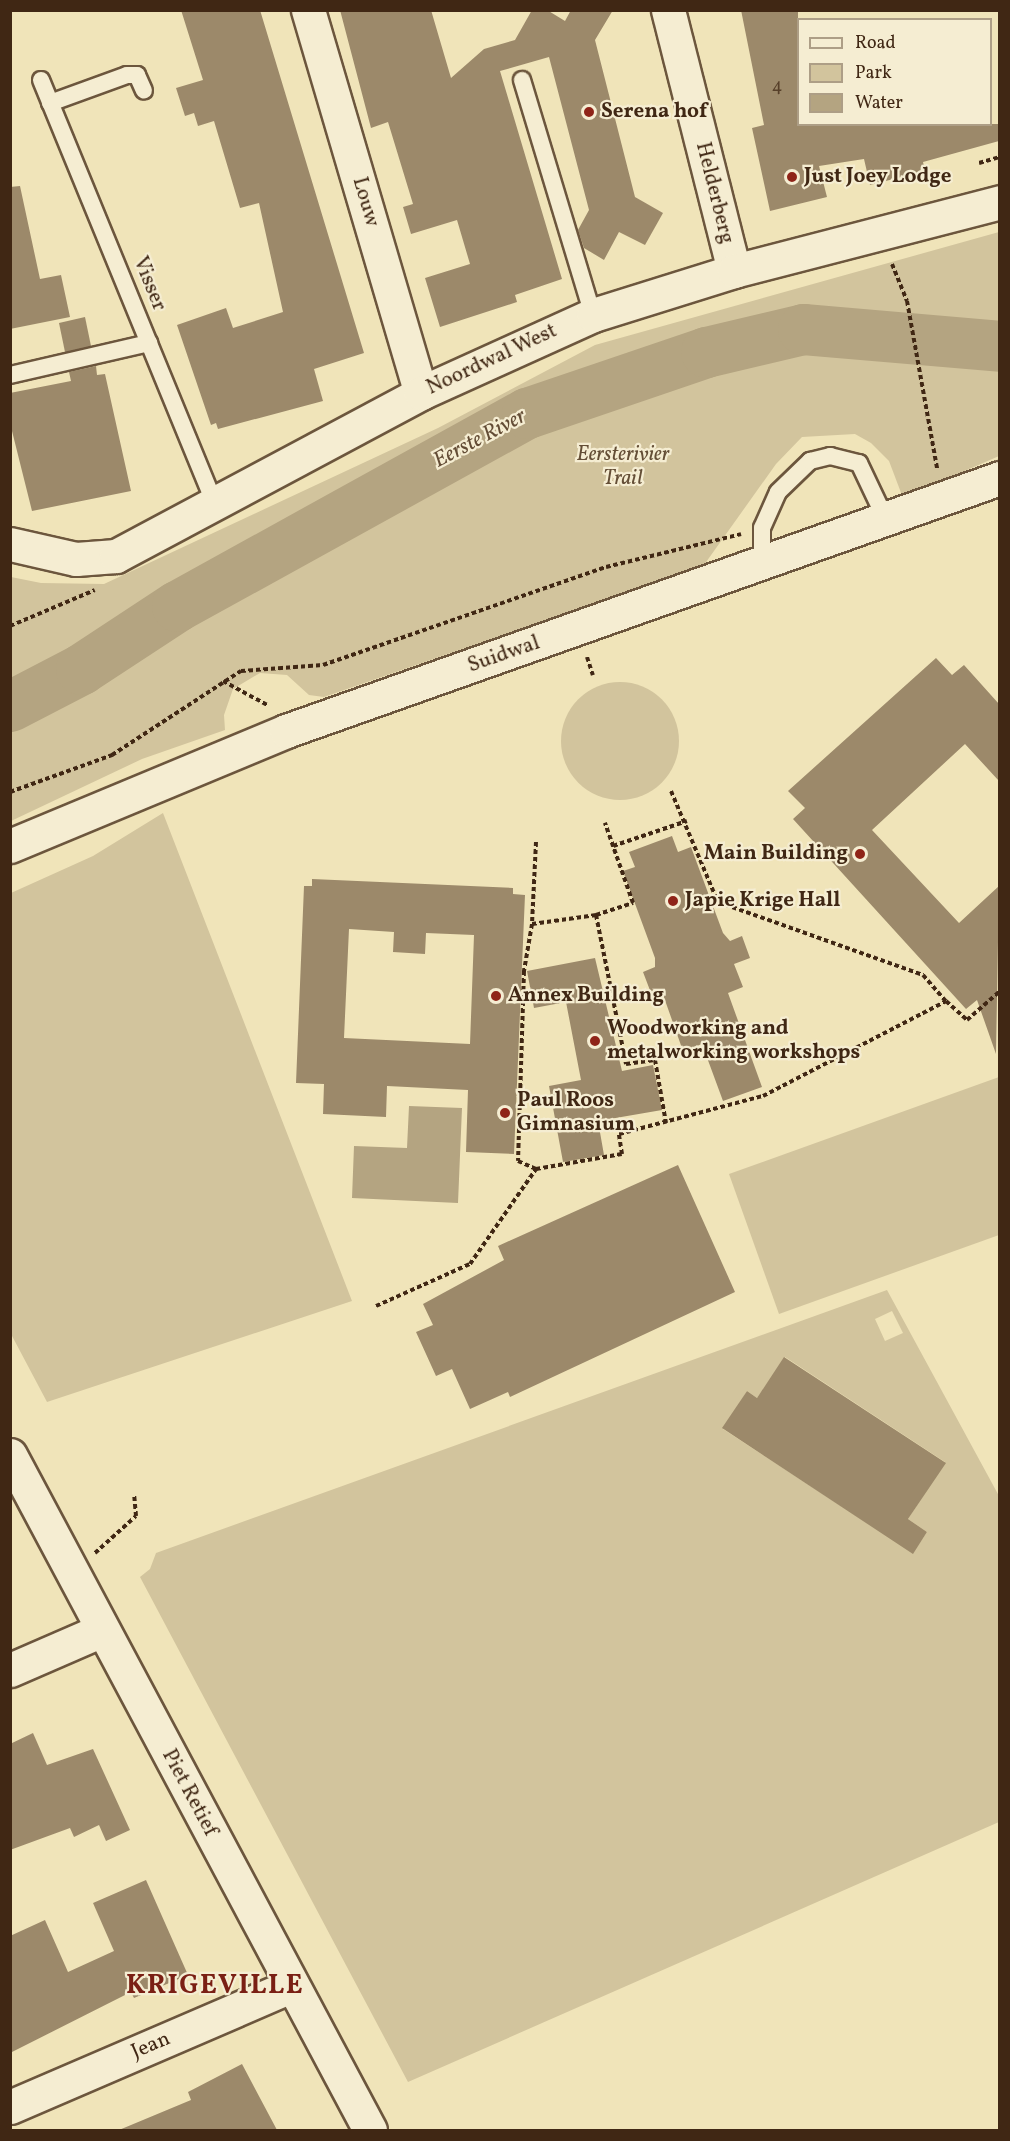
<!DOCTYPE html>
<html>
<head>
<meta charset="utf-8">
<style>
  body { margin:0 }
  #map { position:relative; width:1010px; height:2141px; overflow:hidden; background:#f0e4b9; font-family:Vollkorn,serif }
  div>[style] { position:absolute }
  .green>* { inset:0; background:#d2c49d }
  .round { border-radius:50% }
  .water>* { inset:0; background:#b4a481 }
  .river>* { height:51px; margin:-25.5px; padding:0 25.5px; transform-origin:25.5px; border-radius:25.5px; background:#b4a481 }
  .building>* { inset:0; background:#9c896a }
  .path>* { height:4px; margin-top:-2px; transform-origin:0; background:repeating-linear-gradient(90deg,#402714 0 4.5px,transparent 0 7.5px) }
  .roads { filter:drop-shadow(2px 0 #6c563d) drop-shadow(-2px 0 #6c563d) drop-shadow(0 2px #6c563d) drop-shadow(0 -2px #6c563d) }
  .service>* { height:16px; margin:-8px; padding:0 8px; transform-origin:8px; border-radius:8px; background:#f5edd2 }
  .minor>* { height:33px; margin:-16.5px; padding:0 16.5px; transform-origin:16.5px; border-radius:16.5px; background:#f5edd2 }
  .tertiary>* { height:33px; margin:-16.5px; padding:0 16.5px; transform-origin:16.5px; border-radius:16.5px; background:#f5edd2 }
  .dots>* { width:16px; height:16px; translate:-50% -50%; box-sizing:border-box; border:3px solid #f5edd2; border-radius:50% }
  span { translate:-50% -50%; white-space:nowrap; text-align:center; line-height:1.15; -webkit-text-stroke:4.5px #f5edd2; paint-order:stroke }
  .number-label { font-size:18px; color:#57402a }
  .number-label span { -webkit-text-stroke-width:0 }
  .poi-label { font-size:21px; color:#402714; font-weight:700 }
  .left { translate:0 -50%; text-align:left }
  .right { translate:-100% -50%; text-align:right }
  .street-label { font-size:21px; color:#402714 }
  .park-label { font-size:21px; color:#644e36; font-style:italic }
  .water-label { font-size:22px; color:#634c35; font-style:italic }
  .district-label { font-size:27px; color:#7a1f14; font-weight:700; letter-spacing:1.5px }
  .frame { position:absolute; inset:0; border:12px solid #402714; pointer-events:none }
  .legend { position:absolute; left:797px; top:18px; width:195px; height:108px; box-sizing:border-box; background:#f5edd2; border:2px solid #ad9e86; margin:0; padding:8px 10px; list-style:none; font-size:18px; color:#402714 }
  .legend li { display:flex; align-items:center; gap:12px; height:30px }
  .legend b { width:30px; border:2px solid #ad9e86 }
</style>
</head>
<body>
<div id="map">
  <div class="green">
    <div style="clip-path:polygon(999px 232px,999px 456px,903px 498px,889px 461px,871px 443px,855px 434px,802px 437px,776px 464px,704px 565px,324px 697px,309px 695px,287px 675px,260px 673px,233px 689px,224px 715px,225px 730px,142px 759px,11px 821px,11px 577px,41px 583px,104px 584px,438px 428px,595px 345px)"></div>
    <div class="round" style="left:561px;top:682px;width:118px;height:118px"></div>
    <div style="clip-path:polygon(163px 813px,352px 1301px,47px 1402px,11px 1334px,11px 893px,93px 856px)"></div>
    <div style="clip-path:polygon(999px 1077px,999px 1235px,779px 1314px,729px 1174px)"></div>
    <div style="clip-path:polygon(evenodd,887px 1290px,999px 1496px,999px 1822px,408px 2082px,140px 1577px,150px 1569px,156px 1553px,887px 1290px,892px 1311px,903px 1333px,885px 1341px,875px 1319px,892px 1311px,887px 1290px,785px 1357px,945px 1462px,908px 1519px,927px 1532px,913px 1553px,723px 1429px,747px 1391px,757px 1398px,785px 1357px)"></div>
  </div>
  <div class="water">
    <div style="clip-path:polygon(409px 1106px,462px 1108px,458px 1203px,352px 1198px,354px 1146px,407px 1148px)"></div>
  </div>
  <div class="river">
    <div style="left:10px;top:706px;width:80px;rotate:-27.5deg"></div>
    <div style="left:81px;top:669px;width:115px;rotate:-33.3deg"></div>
    <div style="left:177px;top:606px;width:400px;rotate:-28.9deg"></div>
    <div style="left:527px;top:413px;width:189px;rotate:-18.8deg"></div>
    <div style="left:706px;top:352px;width:100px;rotate:-13.3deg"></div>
    <div style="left:803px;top:329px;width:198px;rotate:4.9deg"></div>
  </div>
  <div class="building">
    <div style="clip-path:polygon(181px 10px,260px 10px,364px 353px,314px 369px,323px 401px,218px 429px,216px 423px,211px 425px,177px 325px,226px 308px,233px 328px,283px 312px,259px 203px,240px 208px,214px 121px,198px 126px,194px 113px,185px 116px,176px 88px,203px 80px)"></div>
    <div style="clip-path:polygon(340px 10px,431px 10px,451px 78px,484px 49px,515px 40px,532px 10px,547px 10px,565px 21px,571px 10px,613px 10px,595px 40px,635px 197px,663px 213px,645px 245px,619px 232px,604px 260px,584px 248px,578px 230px,589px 210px,549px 57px,500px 71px,562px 279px,515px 295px,517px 302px,440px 327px,425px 278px,470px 264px,457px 220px,411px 234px,403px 207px,413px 204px,388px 122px,371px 128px)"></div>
    <div style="clip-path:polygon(741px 10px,798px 10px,798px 124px,999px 124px,999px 141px,923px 162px,925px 171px,870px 185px,864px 159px,819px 166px,827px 197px,770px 211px,752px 128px,764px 125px)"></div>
    <div style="clip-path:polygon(20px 186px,40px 279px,61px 275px,70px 317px,10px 329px,10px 187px)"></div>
    <div style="clip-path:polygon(85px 317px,91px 346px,65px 352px,59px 323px)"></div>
    <div style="clip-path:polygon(96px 366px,97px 375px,105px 374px,131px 491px,32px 511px,10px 423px,10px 393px,71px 381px,69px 372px)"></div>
    <div style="clip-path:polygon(936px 658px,952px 675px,964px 665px,999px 704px,999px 781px,965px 744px,872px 830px,959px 923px,999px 886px,996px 1054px,977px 1000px,966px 1009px,793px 819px,805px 808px,788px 791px)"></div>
    <div style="clip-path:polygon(672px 836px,678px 852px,691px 847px,723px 933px,730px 941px,742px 936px,750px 958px,734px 964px,743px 987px,728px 993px,762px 1087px,723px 1101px,702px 1044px,683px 1051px,661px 989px,651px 993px,643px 972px,655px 967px,655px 958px,623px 871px,635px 867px,629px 852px)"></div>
    <div style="clip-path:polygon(evenodd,312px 879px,513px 888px,513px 894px,525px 895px,514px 1154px,466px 1152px,468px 1090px,387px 1086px,386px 1117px,323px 1114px,324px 1084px,296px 1083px,304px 886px,312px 886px,312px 879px,349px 929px,394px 932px,393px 952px,425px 954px,426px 933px,474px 935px,470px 1044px,344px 1038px,349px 929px)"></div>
    <div style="clip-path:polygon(595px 958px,622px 1071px,653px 1065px,662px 1110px,598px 1121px,604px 1155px,563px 1162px,549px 1086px,581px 1080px,566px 1002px,534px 1008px,527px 971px)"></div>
    <div style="clip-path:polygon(678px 1165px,735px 1292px,510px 1397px,508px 1392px,470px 1409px,452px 1369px,436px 1376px,416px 1332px,433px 1325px,423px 1304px,504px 1260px,498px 1246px)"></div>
    <div style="clip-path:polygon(784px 1357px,946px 1463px,908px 1519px,927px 1532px,913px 1554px,722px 1428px,747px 1391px,757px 1398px)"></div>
    <div style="clip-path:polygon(33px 1733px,47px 1765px,93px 1749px,130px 1830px,106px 1841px,99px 1825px,74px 1837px,70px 1828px,10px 1850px,10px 1744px)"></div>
    <div style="clip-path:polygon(146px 1880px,188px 1975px,134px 1998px,131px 1992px,10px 2053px,10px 1936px,45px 1920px,68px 1972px,114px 1951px,93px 1903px)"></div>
    <div style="clip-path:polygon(242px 2064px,277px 2130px,119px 2130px,191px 2100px,188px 2092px)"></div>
  </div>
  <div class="path">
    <div style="left:979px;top:163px;width:22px;rotate:-16deg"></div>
    <div style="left:892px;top:264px;width:40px;rotate:68deg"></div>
    <div style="left:907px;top:301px;width:170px;rotate:79.8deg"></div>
    <div style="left:10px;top:626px;width:92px;rotate:-23deg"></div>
    <div style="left:587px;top:657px;width:19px;rotate:72deg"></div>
    <div style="left:223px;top:681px;width:52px;rotate:28.5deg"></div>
    <div style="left:671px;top:791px;width:121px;rotate:67.1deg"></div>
    <div style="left:718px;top:902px;width:218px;rotate:19.6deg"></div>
    <div style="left:923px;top:975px;width:35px;rotate:49deg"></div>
    <div style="left:10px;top:792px;width:109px;rotate:-19.9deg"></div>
    <div style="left:112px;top:755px;width:154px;rotate:-33.1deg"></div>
    <div style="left:241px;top:671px;width:82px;rotate:-4.2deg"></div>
    <div style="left:323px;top:665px;width:299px;rotate:-19.1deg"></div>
    <div style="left:606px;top:567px;width:139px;rotate:-13.7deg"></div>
    <div style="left:536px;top:842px;width:82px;rotate:92.8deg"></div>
    <div style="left:532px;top:924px;width:65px;rotate:-8deg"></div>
    <div style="left:596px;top:915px;width:152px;rotate:78.6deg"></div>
    <div style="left:626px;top:1064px;width:29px;rotate:-8deg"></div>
    <div style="left:655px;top:1060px;width:64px;rotate:80.1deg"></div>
    <div style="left:613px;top:846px;width:78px;rotate:-18.7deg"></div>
    <div style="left:596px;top:915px;width:39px;rotate:-18deg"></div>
    <div style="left:633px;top:903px;width:85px;rotate:-109.3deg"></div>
    <div style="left:532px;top:924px;width:48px;rotate:99.7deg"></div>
    <div style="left:524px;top:971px;width:190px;rotate:91.8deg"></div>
    <div style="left:518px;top:1161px;width:20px;rotate:24deg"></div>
    <div style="left:536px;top:1169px;width:87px;rotate:-9.9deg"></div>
    <div style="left:622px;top:1154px;width:20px;rotate:-99deg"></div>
    <div style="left:619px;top:1134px;width:149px;rotate:-14.8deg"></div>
    <div style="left:763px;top:1096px;width:206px;rotate:-27.4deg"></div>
    <div style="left:946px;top:1001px;width:28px;rotate:42deg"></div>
    <div style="left:967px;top:1020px;width:44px;rotate:-41.3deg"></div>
    <div style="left:376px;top:1306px;width:103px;rotate:-24.1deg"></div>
    <div style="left:470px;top:1264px;width:116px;rotate:-55.2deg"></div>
    <div style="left:95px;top:1553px;width:55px;rotate:-42.1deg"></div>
    <div style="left:136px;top:1516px;width:21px;rotate:-95deg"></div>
  </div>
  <div class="roads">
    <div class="service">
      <div style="left:41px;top:80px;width:461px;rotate:67.7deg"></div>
      <div style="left:522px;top:80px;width:245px;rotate:73.2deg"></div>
      <div style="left:50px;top:103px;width:82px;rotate:-20deg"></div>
      <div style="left:127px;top:75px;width:10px"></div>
      <div style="left:137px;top:75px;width:17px;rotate:66deg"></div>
      <div style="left:10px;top:375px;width:143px;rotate:-13deg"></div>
      <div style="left:762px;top:566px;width:38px;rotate:-90deg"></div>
      <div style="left:762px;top:528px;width:39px;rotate:-66deg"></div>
      <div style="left:778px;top:492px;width:45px;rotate:-44.1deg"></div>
      <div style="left:810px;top:461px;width:21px;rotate:-14deg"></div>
      <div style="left:830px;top:456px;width:30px;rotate:14deg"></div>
      <div style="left:859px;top:463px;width:65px;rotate:64.6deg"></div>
    </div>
    <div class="minor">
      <div style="left:308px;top:10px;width:399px;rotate:73.6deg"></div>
      <div style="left:668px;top:10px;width:269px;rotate:75.8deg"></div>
      <div style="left:10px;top:544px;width:68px;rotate:12.8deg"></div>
      <div style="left:76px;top:559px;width:40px;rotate:-4.3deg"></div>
      <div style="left:116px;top:556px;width:346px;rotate:-28.1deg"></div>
      <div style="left:421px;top:393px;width:189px;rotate:-24.4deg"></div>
      <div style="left:593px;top:315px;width:148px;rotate:-17.3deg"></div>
      <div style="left:734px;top:271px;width:275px;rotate:-14.5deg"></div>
      <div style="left:10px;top:846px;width:299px;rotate:-22.6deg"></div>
      <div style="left:286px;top:731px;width:757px;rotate:-19.51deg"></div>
      <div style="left:10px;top:1670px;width:100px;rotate:-23.5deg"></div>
      <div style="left:10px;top:2107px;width:306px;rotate:-23.3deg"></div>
    </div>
    <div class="tertiary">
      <div style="left:10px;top:1455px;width:765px;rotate:61.93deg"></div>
    </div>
  </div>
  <div class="dots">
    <div style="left:589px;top:112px;background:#8f2418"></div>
    <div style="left:792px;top:177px;background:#8f2418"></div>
    <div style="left:860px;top:854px;background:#8f2418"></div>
    <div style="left:673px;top:901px;background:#8f2418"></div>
    <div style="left:496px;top:996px;background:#8f2418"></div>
    <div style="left:595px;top:1041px;background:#8f2418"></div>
    <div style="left:505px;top:1113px;background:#8f2418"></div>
  </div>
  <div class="number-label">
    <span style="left:777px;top:87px">4</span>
  </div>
  <div class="poi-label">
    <span class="left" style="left:601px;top:112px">Serena hof</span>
    <span class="left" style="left:804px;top:177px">Just Joey Lodge</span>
    <span class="right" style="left:848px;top:854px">Main Building</span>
    <span class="left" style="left:685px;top:901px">Japie Krige Hall</span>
    <span class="left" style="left:508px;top:996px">Annex Building</span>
    <span class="left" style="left:607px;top:1041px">Woodworking and<br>metalworking workshops</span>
    <span class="left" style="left:517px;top:1113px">Paul Roos<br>Gimnasium</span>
  </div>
  <div class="street-label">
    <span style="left:714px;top:193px;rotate:76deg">Helderberg</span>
    <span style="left:365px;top:202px;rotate:74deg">Louw</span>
    <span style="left:149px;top:284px;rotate:68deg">Visser</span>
    <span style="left:492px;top:360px;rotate:-25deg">Noordwal West</span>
    <span style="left:504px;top:655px;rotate:-19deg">Suidwal</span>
    <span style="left:189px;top:1793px;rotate:62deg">Piet Retief</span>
    <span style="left:151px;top:2046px;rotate:-23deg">Jean</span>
  </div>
  <div class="park-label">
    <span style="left:623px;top:467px">Eersterivier<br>Trail</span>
  </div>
  <div class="water-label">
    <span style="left:480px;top:439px;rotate:-28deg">Eerste River</span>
  </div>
  <div class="district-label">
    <span style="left:215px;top:1987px">KRIGEVILLE</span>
  </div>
  <div class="frame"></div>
  <ul class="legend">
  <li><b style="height:8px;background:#f5edd2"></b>Road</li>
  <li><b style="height:16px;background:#d2c49d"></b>Park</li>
  <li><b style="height:16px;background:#b4a481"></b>Water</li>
  </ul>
</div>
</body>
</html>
